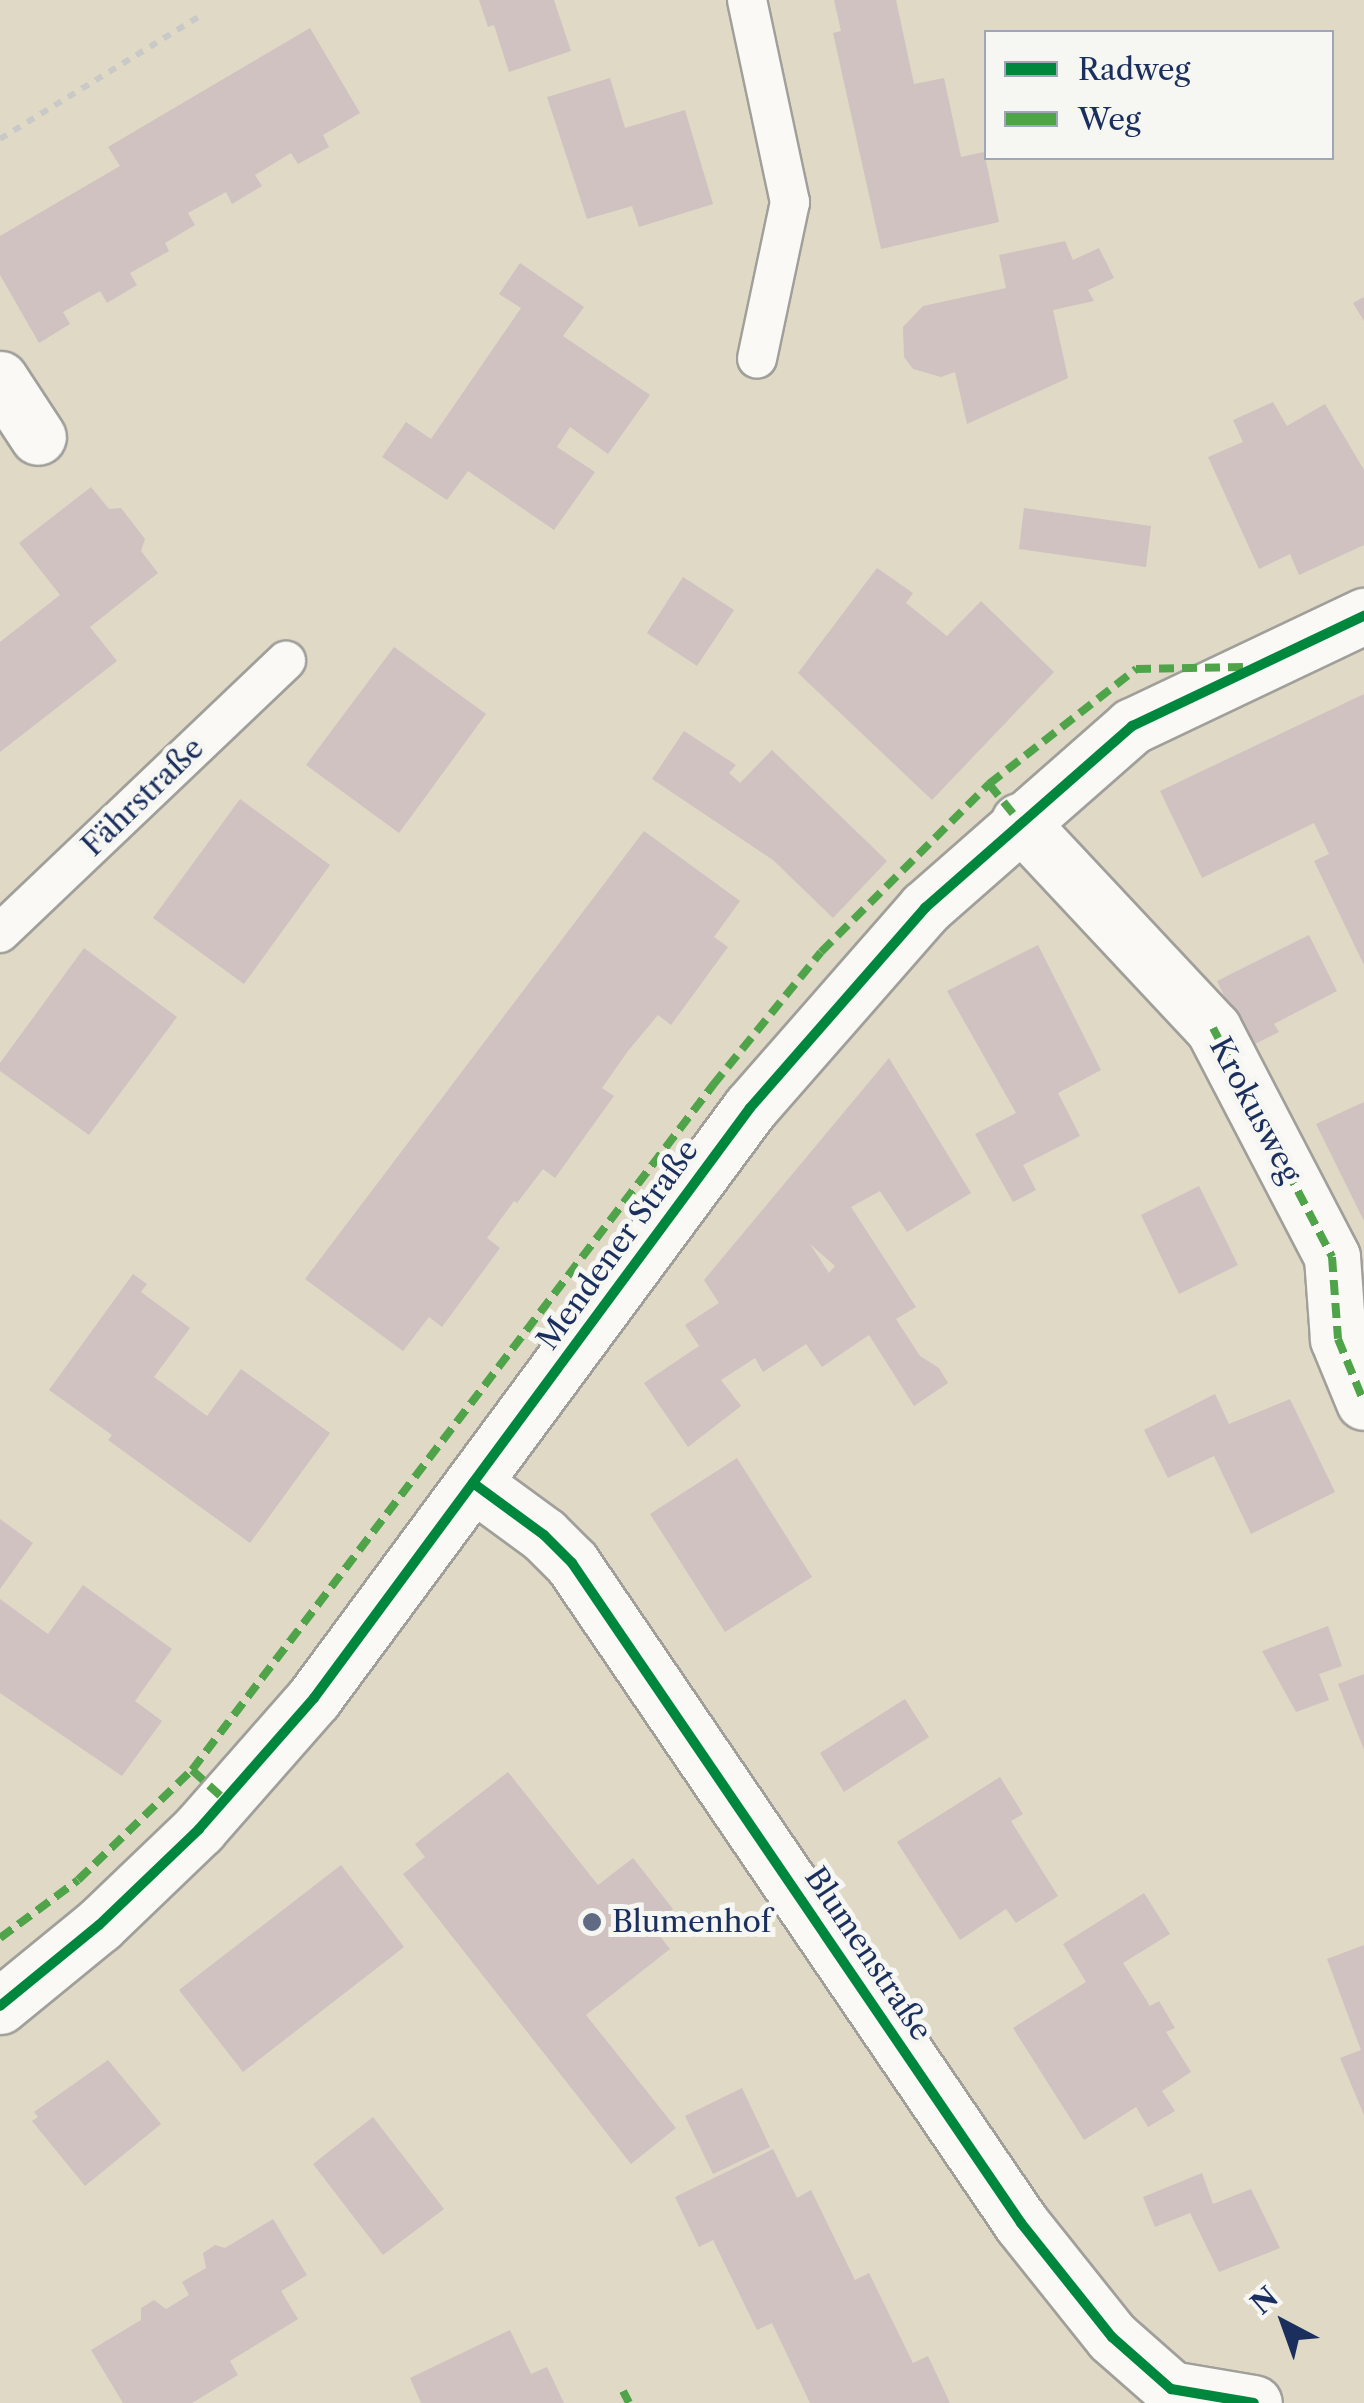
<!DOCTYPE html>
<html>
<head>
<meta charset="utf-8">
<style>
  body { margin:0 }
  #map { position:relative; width:1364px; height:2403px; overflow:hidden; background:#e0d9c6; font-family:"Libre Caslon Text",serif }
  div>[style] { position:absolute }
  .building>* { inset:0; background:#d0c2c0 }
  .path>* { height:6px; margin-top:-3px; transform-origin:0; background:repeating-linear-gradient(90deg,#c9c9c8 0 8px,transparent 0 16px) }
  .roads { filter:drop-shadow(2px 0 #a09f9a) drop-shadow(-2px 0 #a09f9a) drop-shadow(0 2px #a09f9a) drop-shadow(0 -2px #a09f9a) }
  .service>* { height:38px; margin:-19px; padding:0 19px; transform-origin:19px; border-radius:19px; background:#faf9f6 }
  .minor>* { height:55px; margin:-27.5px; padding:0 27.5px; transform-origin:27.5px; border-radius:27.5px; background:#faf9f6 }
  .tertiary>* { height:55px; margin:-27.5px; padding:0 27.5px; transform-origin:27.5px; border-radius:27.5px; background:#faf9f6 }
  .quiet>* { height:8px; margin-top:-4px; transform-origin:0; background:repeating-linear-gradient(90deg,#4fa44a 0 15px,transparent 0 23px) }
  .cycleway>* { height:10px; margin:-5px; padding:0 5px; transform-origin:5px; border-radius:5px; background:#00873e }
  .dots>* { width:28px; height:28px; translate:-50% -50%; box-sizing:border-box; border:5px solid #f6f6f2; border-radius:50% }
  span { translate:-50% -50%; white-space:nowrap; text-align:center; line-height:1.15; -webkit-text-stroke:10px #f6f6f2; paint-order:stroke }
  .street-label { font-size:30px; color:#1b2f5e }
  .poi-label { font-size:30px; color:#1b2f5e }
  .left { translate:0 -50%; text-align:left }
  .legend { position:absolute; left:984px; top:30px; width:350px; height:130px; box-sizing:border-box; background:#f6f6f2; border:2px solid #9ea6b7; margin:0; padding:12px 18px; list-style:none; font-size:30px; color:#1b2f5e }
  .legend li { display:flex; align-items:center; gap:20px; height:50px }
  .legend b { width:50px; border:2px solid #9ea6b7 }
  .north { position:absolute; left:1234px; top:2273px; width:100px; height:100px; -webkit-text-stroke:8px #f6f6f2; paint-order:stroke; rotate:319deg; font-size:28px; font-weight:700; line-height:40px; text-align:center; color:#1b2f5e }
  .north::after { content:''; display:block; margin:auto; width:35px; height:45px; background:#1b2f5e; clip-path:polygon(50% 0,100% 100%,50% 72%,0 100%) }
</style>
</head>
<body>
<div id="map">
  <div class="building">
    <div style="clip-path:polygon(479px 0,554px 0,571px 51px,509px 72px,494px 25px,488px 27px)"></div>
    <div style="clip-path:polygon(834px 0,896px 0,914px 84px,944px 78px,961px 157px,984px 152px,999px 222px,881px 249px,833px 33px,841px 31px)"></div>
    <div style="clip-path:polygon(310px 28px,360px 113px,323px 135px,329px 147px,298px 164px,291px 153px,255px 175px,262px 186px,232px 204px,226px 192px,188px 213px,195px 225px,165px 243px,169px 251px,130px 273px,137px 285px,107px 303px,100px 291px,63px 312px,70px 324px,39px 343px,0 275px,0 236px,120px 166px,108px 147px)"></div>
    <div style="clip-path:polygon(610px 78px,625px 128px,685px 110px,713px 204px,639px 227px,632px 206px,587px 219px,547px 97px)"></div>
    <div style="clip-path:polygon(1065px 241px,1073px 260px,1099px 248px,1114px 278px,1088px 290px,1094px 301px,1053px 310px,1068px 378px,967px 424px,955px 372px,941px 377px,913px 369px,904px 357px,903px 327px,923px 306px,1006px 288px,999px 255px)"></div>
    <div style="clip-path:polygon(520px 263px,584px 307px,563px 336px,650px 395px,608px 454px,570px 427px,557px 447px,595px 472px,554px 530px,468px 471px,447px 500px,382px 457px,406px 422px,431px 439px,521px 308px,499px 294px)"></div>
    <div style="clip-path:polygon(1364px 297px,1364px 321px,1353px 303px)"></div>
    <div style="clip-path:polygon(1273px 402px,1287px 426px,1325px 404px,1364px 470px,1364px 545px,1299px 575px,1290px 554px,1259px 569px,1208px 457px,1243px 442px,1233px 420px)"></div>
    <div style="clip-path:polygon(91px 487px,109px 509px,121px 508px,145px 539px,141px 551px,158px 573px,90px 627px,117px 661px,0 752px,0 642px,60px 595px,19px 543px)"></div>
    <div style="clip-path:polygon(1024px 508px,1151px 526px,1146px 567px,1019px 549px)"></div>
    <div style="clip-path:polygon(877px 568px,913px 593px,906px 603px,947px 636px,981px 601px,1054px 672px,932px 800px,798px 673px)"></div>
    <div style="clip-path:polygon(683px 577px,734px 610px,697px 666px,647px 633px)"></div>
    <div style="clip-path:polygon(394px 647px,486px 714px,399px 833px,306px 765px)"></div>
    <div style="clip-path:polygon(1364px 694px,1364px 965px,1314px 861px,1329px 854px,1314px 823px,1202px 878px,1160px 791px)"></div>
    <div style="clip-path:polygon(684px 731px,736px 765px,729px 773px,740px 783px,772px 750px,887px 861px,833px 918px,773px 860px,652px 779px)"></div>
    <div style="clip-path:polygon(240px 799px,330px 865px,244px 984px,153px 918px)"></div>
    <div style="clip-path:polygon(644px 831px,740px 901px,714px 937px,728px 947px,671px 1025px,658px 1015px,628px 1051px,602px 1088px,614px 1096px,555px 1178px,543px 1169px,517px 1203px,514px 1201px,487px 1238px,500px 1248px,442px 1327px,429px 1317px,403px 1351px,305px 1279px)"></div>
    <div style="clip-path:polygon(1309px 935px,1337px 991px,1274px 1024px,1279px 1032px,1249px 1047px,1217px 981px)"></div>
    <div style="clip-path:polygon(1038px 945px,1101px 1070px,1058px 1093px,1080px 1136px,1023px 1165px,1036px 1190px,1013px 1202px,975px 1134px,1016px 1113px,947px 991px)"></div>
    <div style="clip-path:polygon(84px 948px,177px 1017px,89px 1135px,0 1071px,0 1063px)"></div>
    <div style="clip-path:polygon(evenodd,889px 1058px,971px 1193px,907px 1232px,880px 1191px,851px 1207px,916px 1307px,896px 1319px,920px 1356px,939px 1368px,948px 1383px,914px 1406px,869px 1335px,822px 1367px,806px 1344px,763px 1372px,755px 1358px,721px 1380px,741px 1406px,688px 1447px,644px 1383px,699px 1346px,685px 1325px,719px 1303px,704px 1280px,889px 1058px,810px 1244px,835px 1266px,829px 1273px,810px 1244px)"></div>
    <div style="clip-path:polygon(1364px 1102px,1364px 1221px,1316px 1124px)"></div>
    <div style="clip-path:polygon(1199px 1186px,1238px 1265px,1179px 1294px,1141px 1215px)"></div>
    <div style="clip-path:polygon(133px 1274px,147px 1284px,141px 1292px,190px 1328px,154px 1377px,207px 1416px,241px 1369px,330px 1433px,250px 1543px,108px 1440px,112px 1435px,49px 1390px)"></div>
    <div style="clip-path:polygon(1215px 1394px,1229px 1424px,1290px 1399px,1335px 1492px,1251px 1534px,1214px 1456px,1168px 1478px,1144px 1430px)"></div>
    <div style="clip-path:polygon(737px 1458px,812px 1577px,725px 1632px,650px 1514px)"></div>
    <div style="clip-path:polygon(0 1519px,33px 1543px,0 1589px)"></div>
    <div style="clip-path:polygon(83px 1585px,172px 1649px,135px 1701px,162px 1721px,122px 1776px,0 1693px,0 1599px,48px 1634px)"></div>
    <div style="clip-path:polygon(1328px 1626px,1342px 1666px,1319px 1674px,1329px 1700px,1296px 1712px,1262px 1651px)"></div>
    <div style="clip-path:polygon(1364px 1674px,1364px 1750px,1338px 1684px)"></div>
    <div style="clip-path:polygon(905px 1699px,929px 1737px,844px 1792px,820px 1753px)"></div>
    <div style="clip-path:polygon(508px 1772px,598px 1885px,633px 1858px,673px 1909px,652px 1926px,670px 1949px,586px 2015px,676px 2128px,631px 2164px,403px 1874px,425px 1857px,415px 1844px)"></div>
    <div style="clip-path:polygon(1000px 1777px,1023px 1814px,1011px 1821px,1058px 1896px,1016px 1923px,1006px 1909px,960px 1940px,897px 1842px)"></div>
    <div style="clip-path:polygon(341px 1865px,404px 1947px,243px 2072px,179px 1990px)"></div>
    <div style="clip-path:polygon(1144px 1893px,1170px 1934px,1123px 1963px,1150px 2006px,1159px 2001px,1175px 2028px,1166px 2032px,1191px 2072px,1162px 2091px,1175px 2111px,1148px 2127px,1136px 2107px,1084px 2140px,1013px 2028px,1086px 1982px,1063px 1944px)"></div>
    <div style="clip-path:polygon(1364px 1945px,1364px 2115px,1340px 2058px,1361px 2050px,1327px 1959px)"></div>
    <div style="clip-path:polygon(108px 2060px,161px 2124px,85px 2186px,32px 2121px,38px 2117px,34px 2112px)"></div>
    <div style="clip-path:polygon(742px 2088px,770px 2147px,713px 2174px,685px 2116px)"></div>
    <div style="clip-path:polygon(373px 2117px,444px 2209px,383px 2255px,313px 2164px)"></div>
    <div style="clip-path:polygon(773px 2149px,797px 2198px,811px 2190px,855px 2280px,869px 2273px,913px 2363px,928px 2356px,950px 2403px,810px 2403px,772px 2323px,757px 2330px,713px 2240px,699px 2247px,675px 2197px)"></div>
    <div style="clip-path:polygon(1202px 2173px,1213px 2204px,1251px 2189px,1280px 2248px,1219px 2272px,1190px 2213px,1155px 2227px,1143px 2197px)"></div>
    <div style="clip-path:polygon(273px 2219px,307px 2275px,281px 2291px,298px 2319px,230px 2361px,238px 2375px,192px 2403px,123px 2403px,91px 2350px,141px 2320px,141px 2308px,154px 2300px,166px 2309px,189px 2295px,182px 2282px,206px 2268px,203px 2253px,215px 2245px,225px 2248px)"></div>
    <div style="clip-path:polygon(510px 2330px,531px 2374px,547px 2367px,564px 2403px,421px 2403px,410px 2378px)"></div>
  </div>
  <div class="path">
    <div style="left:0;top:139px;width:233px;rotate:-31.6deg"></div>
  </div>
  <div class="roads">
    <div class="service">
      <div style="left:747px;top:0;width:207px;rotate:78deg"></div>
      <div style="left:790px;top:202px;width:160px;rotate:101.9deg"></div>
      <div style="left:0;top:933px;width:395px;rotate:-43.6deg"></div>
    </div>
    <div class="minor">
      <div style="left:0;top:379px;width:69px;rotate:56.8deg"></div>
      <div style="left:1019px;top:821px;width:284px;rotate:46.9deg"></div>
      <div style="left:1213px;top:1028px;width:258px;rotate:62.5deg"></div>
      <div style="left:1332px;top:1257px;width:82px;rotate:85.8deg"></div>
      <div style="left:1338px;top:1339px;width:68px;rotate:67.6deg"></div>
      <div style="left:473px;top:1483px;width:88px;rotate:36.2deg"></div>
      <div style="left:544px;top:1535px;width:40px;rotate:45deg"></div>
      <div style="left:572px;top:1563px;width:798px;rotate:55.77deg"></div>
      <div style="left:1021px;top:2223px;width:146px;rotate:51.4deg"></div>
      <div style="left:1112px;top:2337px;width:79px;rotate:41.4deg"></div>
      <div style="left:1171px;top:2389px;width:84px;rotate:9.6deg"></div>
    </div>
    <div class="tertiary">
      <div style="left:0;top:2006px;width:128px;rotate:-39.3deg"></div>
      <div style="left:99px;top:1925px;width:139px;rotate:-43.8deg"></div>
      <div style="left:199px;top:1829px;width:174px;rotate:-48.7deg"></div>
      <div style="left:314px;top:1698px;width:734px;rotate:-53.54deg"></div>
      <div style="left:750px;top:1108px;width:266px;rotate:-48.8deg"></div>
      <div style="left:925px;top:908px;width:276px;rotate:-41.3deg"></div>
      <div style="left:1132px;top:726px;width:257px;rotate:-25.4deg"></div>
    </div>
  </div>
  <div class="quiet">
    <div style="left:989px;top:784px;width:48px;rotate:51deg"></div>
    <div style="left:1213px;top:1028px;width:258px;rotate:62.5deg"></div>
    <div style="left:1332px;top:1257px;width:82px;rotate:85.8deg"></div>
    <div style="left:1338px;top:1339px;width:68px;rotate:67.6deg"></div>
    <div style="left:192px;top:1770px;width:45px;rotate:42.3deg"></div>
    <div style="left:0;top:1938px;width:97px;rotate:-36.6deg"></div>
    <div style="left:78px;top:1880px;width:158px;rotate:-44deg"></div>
    <div style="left:192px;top:1770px;width:861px;rotate:-52.74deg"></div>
    <div style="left:713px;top:1085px;width:171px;rotate:-50.9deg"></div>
    <div style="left:821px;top:952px;width:238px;rotate:-45deg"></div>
    <div style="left:989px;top:784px;width:187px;rotate:-38deg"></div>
    <div style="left:1136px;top:669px;width:108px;rotate:-1.1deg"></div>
    <div style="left:623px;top:2391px;width:13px;rotate:63deg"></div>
  </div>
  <div class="cycleway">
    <div style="left:473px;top:1483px;width:88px;rotate:36.2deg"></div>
    <div style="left:544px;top:1535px;width:40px;rotate:45deg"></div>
    <div style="left:572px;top:1563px;width:798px;rotate:55.77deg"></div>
    <div style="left:1021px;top:2223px;width:146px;rotate:51.4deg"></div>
    <div style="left:1112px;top:2337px;width:79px;rotate:41.4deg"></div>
    <div style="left:1171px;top:2389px;width:84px;rotate:9.6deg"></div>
    <div style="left:0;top:2006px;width:128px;rotate:-39.3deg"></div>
    <div style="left:99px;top:1925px;width:139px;rotate:-43.8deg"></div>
    <div style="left:199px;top:1829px;width:174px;rotate:-48.7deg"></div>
    <div style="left:314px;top:1698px;width:734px;rotate:-53.54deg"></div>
    <div style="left:750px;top:1108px;width:266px;rotate:-48.8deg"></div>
    <div style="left:925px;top:908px;width:276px;rotate:-41.3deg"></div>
    <div style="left:1132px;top:726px;width:257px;rotate:-25.4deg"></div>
  </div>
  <div class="dots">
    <div style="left:592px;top:1922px;background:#606a82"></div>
  </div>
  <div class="street-label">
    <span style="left:143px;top:797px;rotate:-44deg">Fährstraße</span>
    <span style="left:1255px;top:1110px;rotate:62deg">Krokusweg</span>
    <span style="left:618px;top:1245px;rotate:-54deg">Mendener Straße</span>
    <span style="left:868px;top:1954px;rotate:56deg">Blumenstraße</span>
  </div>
  <div class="poi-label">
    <span class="left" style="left:612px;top:1922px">Blumenhof</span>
  </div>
  <ul class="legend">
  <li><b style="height:12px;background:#00873e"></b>Radweg</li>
  <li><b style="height:12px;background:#4fa44a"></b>Weg</li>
  </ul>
  <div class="north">N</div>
</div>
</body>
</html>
